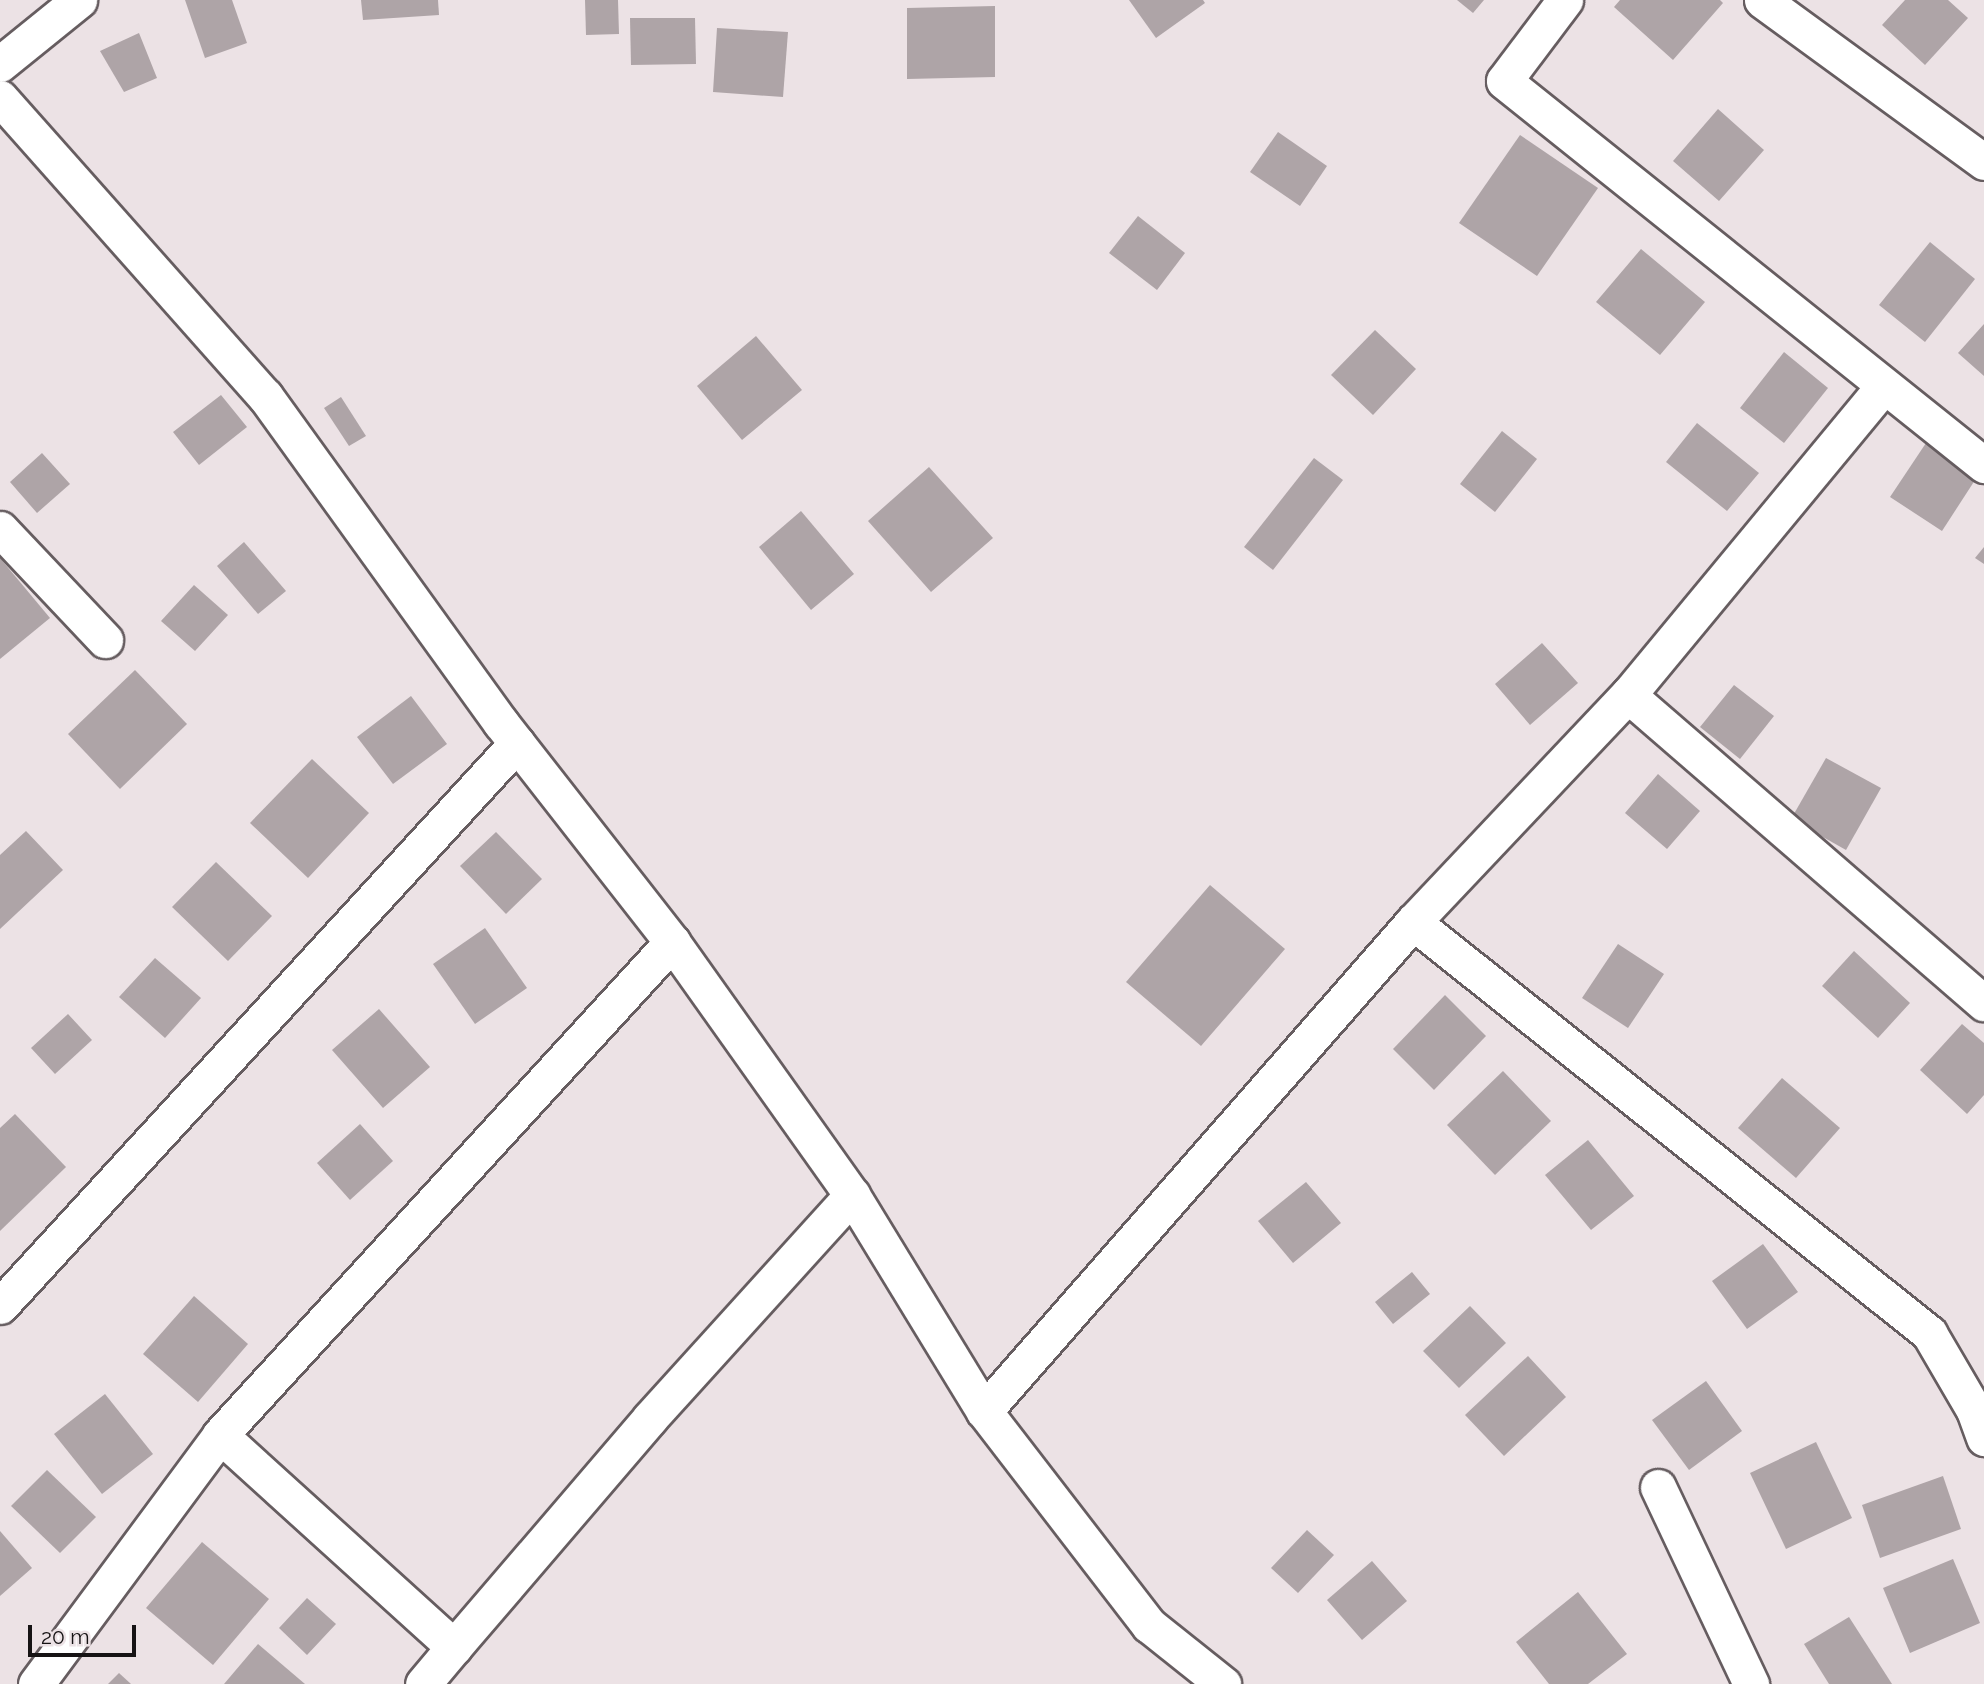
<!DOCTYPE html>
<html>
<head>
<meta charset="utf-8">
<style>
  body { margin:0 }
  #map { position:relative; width:1984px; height:1684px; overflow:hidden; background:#ece2e5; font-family:Raleway,sans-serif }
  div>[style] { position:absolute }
  .building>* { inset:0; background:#aea4a7 }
  .roads { filter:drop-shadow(2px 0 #665d60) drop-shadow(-2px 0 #665d60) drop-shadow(0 2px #665d60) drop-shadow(0 -2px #665d60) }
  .street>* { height:35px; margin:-17.5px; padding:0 17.5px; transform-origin:17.5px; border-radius:17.5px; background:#fff }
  span { translate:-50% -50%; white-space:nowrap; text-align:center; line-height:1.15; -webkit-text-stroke:5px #ece2e5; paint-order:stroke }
  .scale { position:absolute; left:28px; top:1625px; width:108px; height:32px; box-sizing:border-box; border:4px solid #161314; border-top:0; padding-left:9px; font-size:21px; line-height:24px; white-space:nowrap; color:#161314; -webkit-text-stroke:5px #ece2e5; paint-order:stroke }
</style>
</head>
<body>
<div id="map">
  <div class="building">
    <div style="clip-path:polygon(185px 0,232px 0,247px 43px,205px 58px)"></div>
    <div style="clip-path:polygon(361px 0,438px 0,439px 15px,363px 20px)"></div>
    <div style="clip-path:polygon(585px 0,618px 0,619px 34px,586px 35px)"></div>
    <div style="clip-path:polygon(1129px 0,1203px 0,1205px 3px,1156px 38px)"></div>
    <div style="clip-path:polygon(1457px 0,1484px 0,1473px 13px)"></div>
    <div style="clip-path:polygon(1620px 0,1720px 0,1723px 3px,1673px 60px,1614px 7px)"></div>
    <div style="clip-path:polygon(1905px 0,1948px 0,1968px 18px,1925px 65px,1882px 25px)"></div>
    <div style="clip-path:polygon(995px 6px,995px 77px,907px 79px,907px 8px)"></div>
    <div style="clip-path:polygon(630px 18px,695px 18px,696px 64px,631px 65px)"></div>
    <div style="clip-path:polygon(717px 28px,788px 32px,783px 97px,713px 92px)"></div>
    <div style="clip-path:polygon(139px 33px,157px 78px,124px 92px,100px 51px)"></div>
    <div style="clip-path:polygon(1718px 109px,1764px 150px,1719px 201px,1673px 161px)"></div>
    <div style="clip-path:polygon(1278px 132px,1327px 166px,1300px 206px,1250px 172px)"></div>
    <div style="clip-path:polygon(1520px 135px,1598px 188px,1537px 276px,1459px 223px)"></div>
    <div style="clip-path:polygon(1138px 216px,1185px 253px,1157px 290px,1109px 253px)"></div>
    <div style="clip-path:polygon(1930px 242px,1975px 279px,1925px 342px,1879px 305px)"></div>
    <div style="clip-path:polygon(1641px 249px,1705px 302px,1660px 355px,1596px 302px)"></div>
    <div style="clip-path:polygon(1984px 324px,1984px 376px,1958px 353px)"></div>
    <div style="clip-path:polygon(1375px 330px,1416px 369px,1373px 415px,1331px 375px)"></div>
    <div style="clip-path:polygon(756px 336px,802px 390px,742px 440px,697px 386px)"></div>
    <div style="clip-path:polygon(1784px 352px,1828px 388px,1784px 443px,1740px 408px)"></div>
    <div style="clip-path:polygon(221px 395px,247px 427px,199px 465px,173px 432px)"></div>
    <div style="clip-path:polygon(341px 397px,366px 436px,349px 446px,324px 408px)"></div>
    <div style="clip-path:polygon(1697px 423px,1759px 473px,1727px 511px,1666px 462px)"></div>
    <div style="clip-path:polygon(1502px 431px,1537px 459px,1495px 512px,1460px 484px)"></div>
    <div style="clip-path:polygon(1926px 443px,1977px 477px,1942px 531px,1890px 497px)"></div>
    <div style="clip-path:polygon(42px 453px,70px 484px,37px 513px,10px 482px)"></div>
    <div style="clip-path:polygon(1314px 458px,1343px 480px,1273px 570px,1244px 547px)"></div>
    <div style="clip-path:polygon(929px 467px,993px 538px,931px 592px,868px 521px)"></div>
    <div style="clip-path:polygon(801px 511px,854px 574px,811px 610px,759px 547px)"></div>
    <div style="clip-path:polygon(244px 542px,286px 591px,258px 614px,217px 566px)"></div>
    <div style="clip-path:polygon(1984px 547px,1984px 564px,1975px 558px)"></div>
    <div style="clip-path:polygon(0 558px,50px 618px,0 659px)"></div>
    <div style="clip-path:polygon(194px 585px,228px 615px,195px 651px,161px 621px)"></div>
    <div style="clip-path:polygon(1542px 643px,1578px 683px,1530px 725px,1495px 684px)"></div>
    <div style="clip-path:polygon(135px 670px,187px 724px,120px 789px,68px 734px)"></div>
    <div style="clip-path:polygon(1734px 685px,1774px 716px,1740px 759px,1700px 727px)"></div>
    <div style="clip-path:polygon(411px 696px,447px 744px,393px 784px,357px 737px)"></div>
    <div style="clip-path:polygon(1826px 758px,1881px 788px,1846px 850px,1791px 819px)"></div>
    <div style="clip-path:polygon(312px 759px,369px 813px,308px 878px,250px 823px)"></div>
    <div style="clip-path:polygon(1658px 774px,1700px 811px,1667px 849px,1625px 813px)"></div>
    <div style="clip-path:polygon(26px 831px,63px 870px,0 929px,0 855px)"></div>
    <div style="clip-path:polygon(496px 832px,542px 879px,506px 914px,460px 866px)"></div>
    <div style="clip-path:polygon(216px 862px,272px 916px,228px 961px,172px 907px)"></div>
    <div style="clip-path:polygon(1210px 885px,1285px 949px,1201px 1046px,1126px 982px)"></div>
    <div style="clip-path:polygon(485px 928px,527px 988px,475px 1024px,433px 964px)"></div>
    <div style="clip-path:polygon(1618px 944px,1664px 974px,1628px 1028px,1582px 998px)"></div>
    <div style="clip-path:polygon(1854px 951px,1910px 1003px,1878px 1038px,1822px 986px)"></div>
    <div style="clip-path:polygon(155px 958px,201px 998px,165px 1038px,119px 997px)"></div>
    <div style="clip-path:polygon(1445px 995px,1486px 1036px,1434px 1090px,1393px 1049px)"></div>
    <div style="clip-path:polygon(379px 1009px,430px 1067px,383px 1108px,332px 1050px)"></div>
    <div style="clip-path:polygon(68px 1014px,92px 1040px,55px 1074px,31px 1048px)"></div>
    <div style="clip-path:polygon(1962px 1024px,1984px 1043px,1984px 1095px,1967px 1114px,1920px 1070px)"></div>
    <div style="clip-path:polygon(1503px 1071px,1551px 1121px,1495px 1175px,1447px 1125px)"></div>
    <div style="clip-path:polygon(1782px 1078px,1840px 1128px,1796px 1178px,1738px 1128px)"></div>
    <div style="clip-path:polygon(15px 1114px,66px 1167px,0 1231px,0 1128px)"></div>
    <div style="clip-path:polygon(360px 1124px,393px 1161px,350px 1200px,317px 1163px)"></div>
    <div style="clip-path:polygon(1588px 1140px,1634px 1196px,1591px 1230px,1545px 1175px)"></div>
    <div style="clip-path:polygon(1306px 1182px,1341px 1223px,1293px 1263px,1258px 1221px)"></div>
    <div style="clip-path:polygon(1763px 1244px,1798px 1292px,1747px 1329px,1712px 1281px)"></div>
    <div style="clip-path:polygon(1412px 1272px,1430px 1294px,1393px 1324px,1375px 1302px)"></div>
    <div style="clip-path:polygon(194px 1296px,248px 1344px,198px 1402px,143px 1354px)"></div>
    <div style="clip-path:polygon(1470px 1306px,1506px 1343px,1459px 1388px,1423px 1351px)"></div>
    <div style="clip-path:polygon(1528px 1356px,1566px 1397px,1504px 1456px,1465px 1415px)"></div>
    <div style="clip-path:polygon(1706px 1381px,1742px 1431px,1689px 1470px,1652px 1420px)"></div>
    <div style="clip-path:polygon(105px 1394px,153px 1454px,102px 1494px,54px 1434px)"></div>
    <div style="clip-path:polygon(1816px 1442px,1852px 1518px,1786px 1549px,1750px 1473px)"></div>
    <div style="clip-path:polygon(47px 1470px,96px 1517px,60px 1553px,11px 1506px)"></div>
    <div style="clip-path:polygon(1943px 1476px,1961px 1529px,1880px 1558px,1862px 1505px)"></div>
    <div style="clip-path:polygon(1307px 1530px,1334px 1555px,1298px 1593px,1271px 1568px)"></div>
    <div style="clip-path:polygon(0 1531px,32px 1568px,0 1596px)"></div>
    <div style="clip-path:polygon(202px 1542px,269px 1599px,213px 1665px,146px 1608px)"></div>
    <div style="clip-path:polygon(1953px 1559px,1980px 1623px,1910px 1653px,1883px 1588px)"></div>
    <div style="clip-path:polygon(1372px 1561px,1407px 1601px,1362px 1640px,1327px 1600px)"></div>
    <div style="clip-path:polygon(1578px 1592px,1627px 1654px,1588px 1684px,1549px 1684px,1516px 1642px)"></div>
    <div style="clip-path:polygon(307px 1598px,336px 1624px,307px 1655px,279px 1628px)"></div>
    <div style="clip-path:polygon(1849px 1617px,1892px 1684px,1829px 1684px,1804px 1644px)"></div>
    <div style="clip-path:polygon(258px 1644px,305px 1684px,224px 1684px)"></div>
    <div style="clip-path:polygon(119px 1673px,131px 1684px,108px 1684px)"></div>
  </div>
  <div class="roads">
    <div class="street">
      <div style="left:1565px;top:0;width:101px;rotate:127deg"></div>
      <div style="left:1504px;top:81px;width:615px;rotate:38.66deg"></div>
      <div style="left:1762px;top:0;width:275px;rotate:36.1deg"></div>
      <div style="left:0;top:64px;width:102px;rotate:-39deg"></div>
      <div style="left:0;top:98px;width:399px;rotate:48.4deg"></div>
      <div style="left:265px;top:396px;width:403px;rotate:54.2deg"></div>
      <div style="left:501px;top:723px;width:278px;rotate:52deg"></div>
      <div style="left:672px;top:942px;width:310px;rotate:54.6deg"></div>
      <div style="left:852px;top:1195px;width:253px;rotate:58.6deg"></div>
      <div style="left:984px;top:1411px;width:270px;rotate:52.4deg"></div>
      <div style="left:1149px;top:1625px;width:95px;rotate:38.6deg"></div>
      <div style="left:0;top:529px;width:153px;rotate:46.6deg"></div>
      <div style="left:1628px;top:695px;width:471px;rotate:40.9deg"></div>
      <div style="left:1413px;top:922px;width:660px;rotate:38.54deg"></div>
      <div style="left:1929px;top:1333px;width:89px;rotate:59.7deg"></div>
      <div style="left:1974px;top:1410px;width:30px;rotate:70deg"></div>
      <div style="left:0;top:1306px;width:764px;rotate:-47.44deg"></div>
      <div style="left:984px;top:1411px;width:651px;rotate:-48.74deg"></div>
      <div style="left:1413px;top:922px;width:313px;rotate:-46.6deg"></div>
      <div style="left:1628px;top:695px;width:400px;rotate:-50.4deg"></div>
      <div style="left:220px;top:1435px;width:316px;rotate:42.2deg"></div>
      <div style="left:454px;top:1647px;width:48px;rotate:130deg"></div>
      <div style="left:1658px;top:1487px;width:218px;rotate:64.7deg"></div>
      <div style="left:454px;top:1647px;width:301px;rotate:-49.4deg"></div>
      <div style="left:650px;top:1418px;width:301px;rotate:-47.8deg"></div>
      <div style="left:36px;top:1684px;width:310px;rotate:-53.5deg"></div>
      <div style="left:220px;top:1435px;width:669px;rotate:-47.48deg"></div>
    </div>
  </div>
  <div class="scale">20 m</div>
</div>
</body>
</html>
